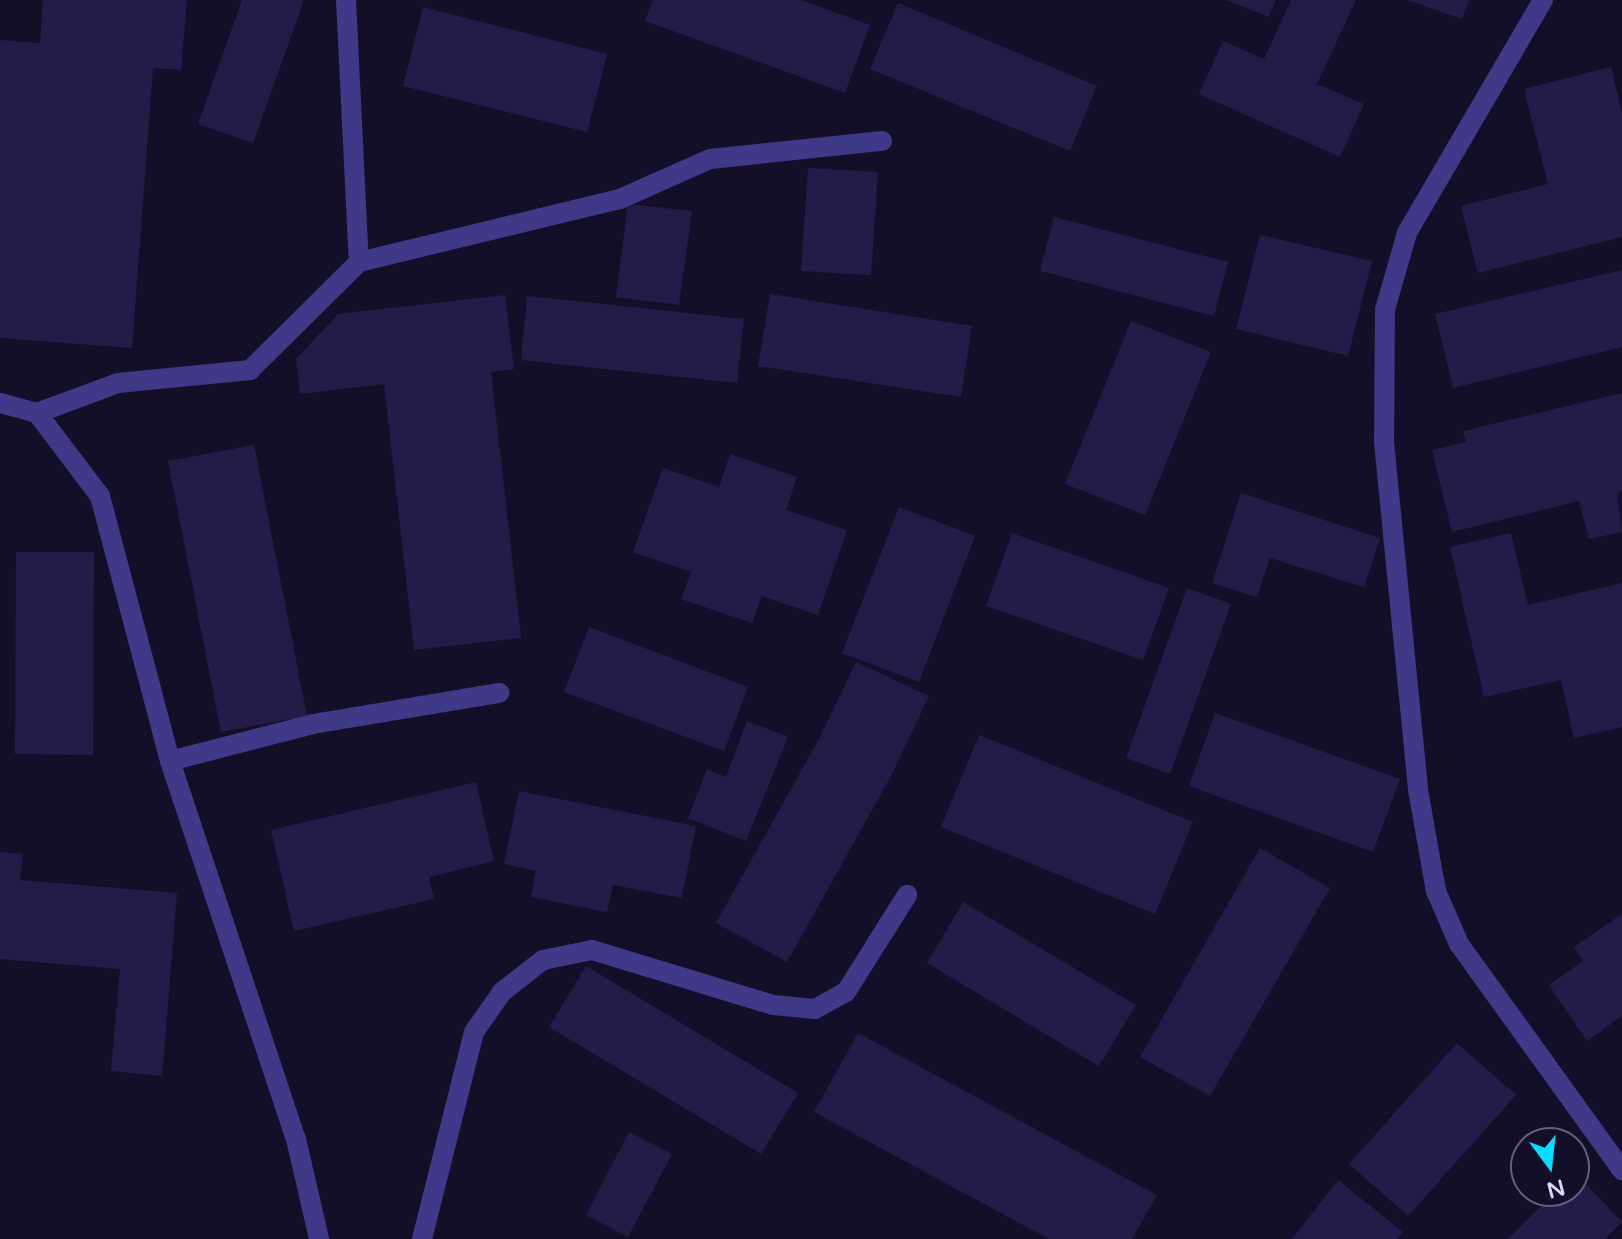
<!DOCTYPE html>
<html>
<head>
<meta charset="utf-8">
<style>
  body { margin:0 }
  #map { position:relative; width:1622px; height:1239px; overflow:hidden; background:#140f28; font-family:"Varela Round",sans-serif }
  div>[style] { position:absolute }
  .building>* { inset:0; background:#251b49 }
  .minor>* { height:20px; margin:-10px; padding:0 10px; transform-origin:10px; border-radius:10px; background:#3f3987 }
  span { translate:-50% -50%; white-space:nowrap; text-align:center; line-height:1.15; -webkit-text-stroke:8px #140f28; paint-order:stroke }
  .north { position:absolute; left:1510px; top:1127px; width:80px; height:80px; box-sizing:border-box; background:#140f28; border:2px solid #645f7e; border-radius:50%; rotate:165deg; font-size:22px; font-weight:700; line-height:32px; text-align:center; color:#dcd6ff }
  .north::after { content:''; display:block; margin:auto; width:28px; height:36px; background:#02deff; clip-path:polygon(50% 0,100% 100%,50% 72%,0 100%) }
</style>
</head>
<body>
<div id="map">
  <div class="building">
    <div style="clip-path:polygon(43px 0,187px 0,181px 70px,153px 68px,132px 348px,0 338px,0 40px,40px 43px)"></div>
    <div style="clip-path:polygon(242px 0,304px 0,253px 143px,198px 124px)"></div>
    <div style="clip-path:polygon(653px 0,801px 0,870px 25px,845px 93px,645px 21px)"></div>
    <div style="clip-path:polygon(1226px 0,1276px 0,1269px 17px)"></div>
    <div style="clip-path:polygon(1291px 0,1356px 0,1317px 84px,1364px 104px,1340px 157px,1199px 94px,1223px 41px,1264px 59px)"></div>
    <div style="clip-path:polygon(1407px 0,1469px 0,1462px 19px)"></div>
    <div style="clip-path:polygon(898px 3px,1097px 86px,1070px 151px,870px 69px)"></div>
    <div style="clip-path:polygon(423px 7px,607px 54px,587px 132px,403px 86px)"></div>
    <div style="clip-path:polygon(1611px 67px,1622px 113px,1622px 237px,1478px 273px,1461px 206px,1548px 184px,1524px 89px)"></div>
    <div style="clip-path:polygon(808px 168px,878px 172px,871px 275px,801px 271px)"></div>
    <div style="clip-path:polygon(628px 204px,692px 211px,679px 305px,616px 297px)"></div>
    <div style="clip-path:polygon(1054px 217px,1228px 262px,1214px 316px,1040px 271px)"></div>
    <div style="clip-path:polygon(1260px 235px,1372px 261px,1348px 356px,1236px 329px)"></div>
    <div style="clip-path:polygon(1622px 270px,1622px 347px,1453px 388px,1435px 314px)"></div>
    <div style="clip-path:polygon(770px 294px,972px 326px,961px 397px,758px 366px)"></div>
    <div style="clip-path:polygon(505px 295px,514px 369px,491px 372px,521px 638px,414px 650px,384px 384px,300px 394px,296px 359px,338px 314px)"></div>
    <div style="clip-path:polygon(527px 296px,744px 319px,737px 383px,521px 360px)"></div>
    <div style="clip-path:polygon(1131px 321px,1211px 352px,1145px 515px,1065px 484px)"></div>
    <div style="clip-path:polygon(1622px 393px,1622px 490px,1617px 492px,1622px 532px,1589px 539px,1579px 501px,1452px 532px,1432px 450px,1466px 442px,1463px 431px)"></div>
    <div style="clip-path:polygon(254px 445px,307px 716px,221px 732px,168px 461px)"></div>
    <div style="clip-path:polygon(730px 454px,797px 477px,786px 510px,847px 530px,818px 615px,762px 596px,752px 623px,681px 599px,691px 572px,633px 552px,663px 468px,719px 487px)"></div>
    <div style="clip-path:polygon(1241px 493px,1380px 538px,1364px 587px,1270px 558px,1257px 597px,1212px 583px)"></div>
    <div style="clip-path:polygon(899px 507px,975px 536px,919px 682px,842px 653px)"></div>
    <div style="clip-path:polygon(1012px 533px,1169px 588px,1143px 660px,986px 606px)"></div>
    <div style="clip-path:polygon(1511px 533px,1528px 605px,1622px 583px,1622px 727px,1574px 738px,1561px 680px,1484px 697px,1450px 547px)"></div>
    <div style="clip-path:polygon(16px 552px,94px 552px,93px 755px,15px 754px)"></div>
    <div style="clip-path:polygon(1187px 588px,1231px 604px,1170px 774px,1126px 758px)"></div>
    <div style="clip-path:polygon(589px 627px,748px 687px,724px 751px,564px 692px)"></div>
    <div style="clip-path:polygon(856px 662px,929px 696px,890px 778px,787px 962px,716px 923px,819px 739px)"></div>
    <div style="clip-path:polygon(1215px 713px,1400px 779px,1373px 852px,1189px 786px)"></div>
    <div style="clip-path:polygon(747px 721px,788px 737px,746px 841px,688px 818px,707px 769px,726px 777px)"></div>
    <div style="clip-path:polygon(979px 735px,1193px 822px,1155px 914px,941px 827px)"></div>
    <div style="clip-path:polygon(476px 782px,494px 861px,429px 877px,434px 899px,294px 931px,271px 830px)"></div>
    <div style="clip-path:polygon(519px 791px,696px 826px,682px 898px,613px 885px,607px 912px,531px 897px,536px 871px,504px 864px)"></div>
    <div style="clip-path:polygon(1260px 848px,1330px 888px,1210px 1096px,1140px 1057px)"></div>
    <div style="clip-path:polygon(0 852px,23px 854px,20px 880px,177px 893px,162px 1076px,111px 1071px,120px 969px,0 959px)"></div>
    <div style="clip-path:polygon(963px 902px,1136px 1005px,1099px 1066px,927px 963px)"></div>
    <div style="clip-path:polygon(1622px 914px,1622px 1016px,1587px 1041px,1549px 985px,1583px 961px,1574px 947px)"></div>
    <div style="clip-path:polygon(586px 966px,798px 1093px,761px 1154px,549px 1027px)"></div>
    <div style="clip-path:polygon(858px 1033px,1157px 1195px,1132px 1239px,1049px 1239px,814px 1112px)"></div>
    <div style="clip-path:polygon(1457px 1043px,1516px 1095px,1408px 1216px,1349px 1164px)"></div>
    <div style="clip-path:polygon(629px 1132px,672px 1154px,628px 1237px,586px 1215px)"></div>
    <div style="clip-path:polygon(1574px 1172px,1622px 1222px,1605px 1239px,1508px 1239px,1557px 1191px,1574px 1191px)"></div>
    <div style="clip-path:polygon(1338px 1180px,1403px 1232px,1397px 1239px,1292px 1239px)"></div>
  </div>
  <div class="minor">
    <div style="left:346px;top:0;width:262px;rotate:87.2deg"></div>
    <div style="left:1543px;top:0;width:270px;rotate:120.3deg"></div>
    <div style="left:1407px;top:233px;width:79px;rotate:106.1deg"></div>
    <div style="left:1385px;top:309px;width:133px;rotate:90.4deg"></div>
    <div style="left:1384px;top:442px;width:350px;rotate:84.4deg"></div>
    <div style="left:1418px;top:790px;width:103px;rotate:79.9deg"></div>
    <div style="left:1436px;top:891px;width:58px;rotate:66.5deg"></div>
    <div style="left:1459px;top:944px;width:279px;rotate:54.2deg"></div>
    <div style="left:0;top:403px;width:38px;rotate:15deg"></div>
    <div style="left:37px;top:413px;width:104px;rotate:52.8deg"></div>
    <div style="left:100px;top:496px;width:274px;rotate:75.2deg"></div>
    <div style="left:170px;top:761px;width:398px;rotate:71.6deg"></div>
    <div style="left:296px;top:1139px;width:103px;rotate:77deg"></div>
    <div style="left:37px;top:413px;width:86px;rotate:-20.3deg"></div>
    <div style="left:118px;top:383px;width:133px;rotate:-5.6deg"></div>
    <div style="left:250px;top:370px;width:153px;rotate:-44.7deg"></div>
    <div style="left:359px;top:262px;width:268px;rotate:-13.6deg"></div>
    <div style="left:620px;top:199px;width:98px;rotate:-24deg"></div>
    <div style="left:710px;top:159px;width:173px;rotate:-6deg"></div>
    <div style="left:170px;top:761px;width:148px;rotate:-14.5deg"></div>
    <div style="left:313px;top:724px;width:189px;rotate:-9.5deg"></div>
    <div style="left:422px;top:1239px;width:213px;rotate:-75.9deg"></div>
    <div style="left:474px;top:1032px;width:49px;rotate:-55deg"></div>
    <div style="left:502px;top:992px;width:52px;rotate:-38deg"></div>
    <div style="left:543px;top:960px;width:50px;rotate:-11.5deg"></div>
    <div style="left:592px;top:950px;width:189px;rotate:16.9deg"></div>
    <div style="left:773px;top:1005px;width:42px;rotate:5.4deg"></div>
    <div style="left:815px;top:1009px;width:35px;rotate:-29deg"></div>
    <div style="left:846px;top:992px;width:115px;rotate:-57.8deg"></div>
  </div>
  <div class="north">N</div>
</div>
</body>
</html>
